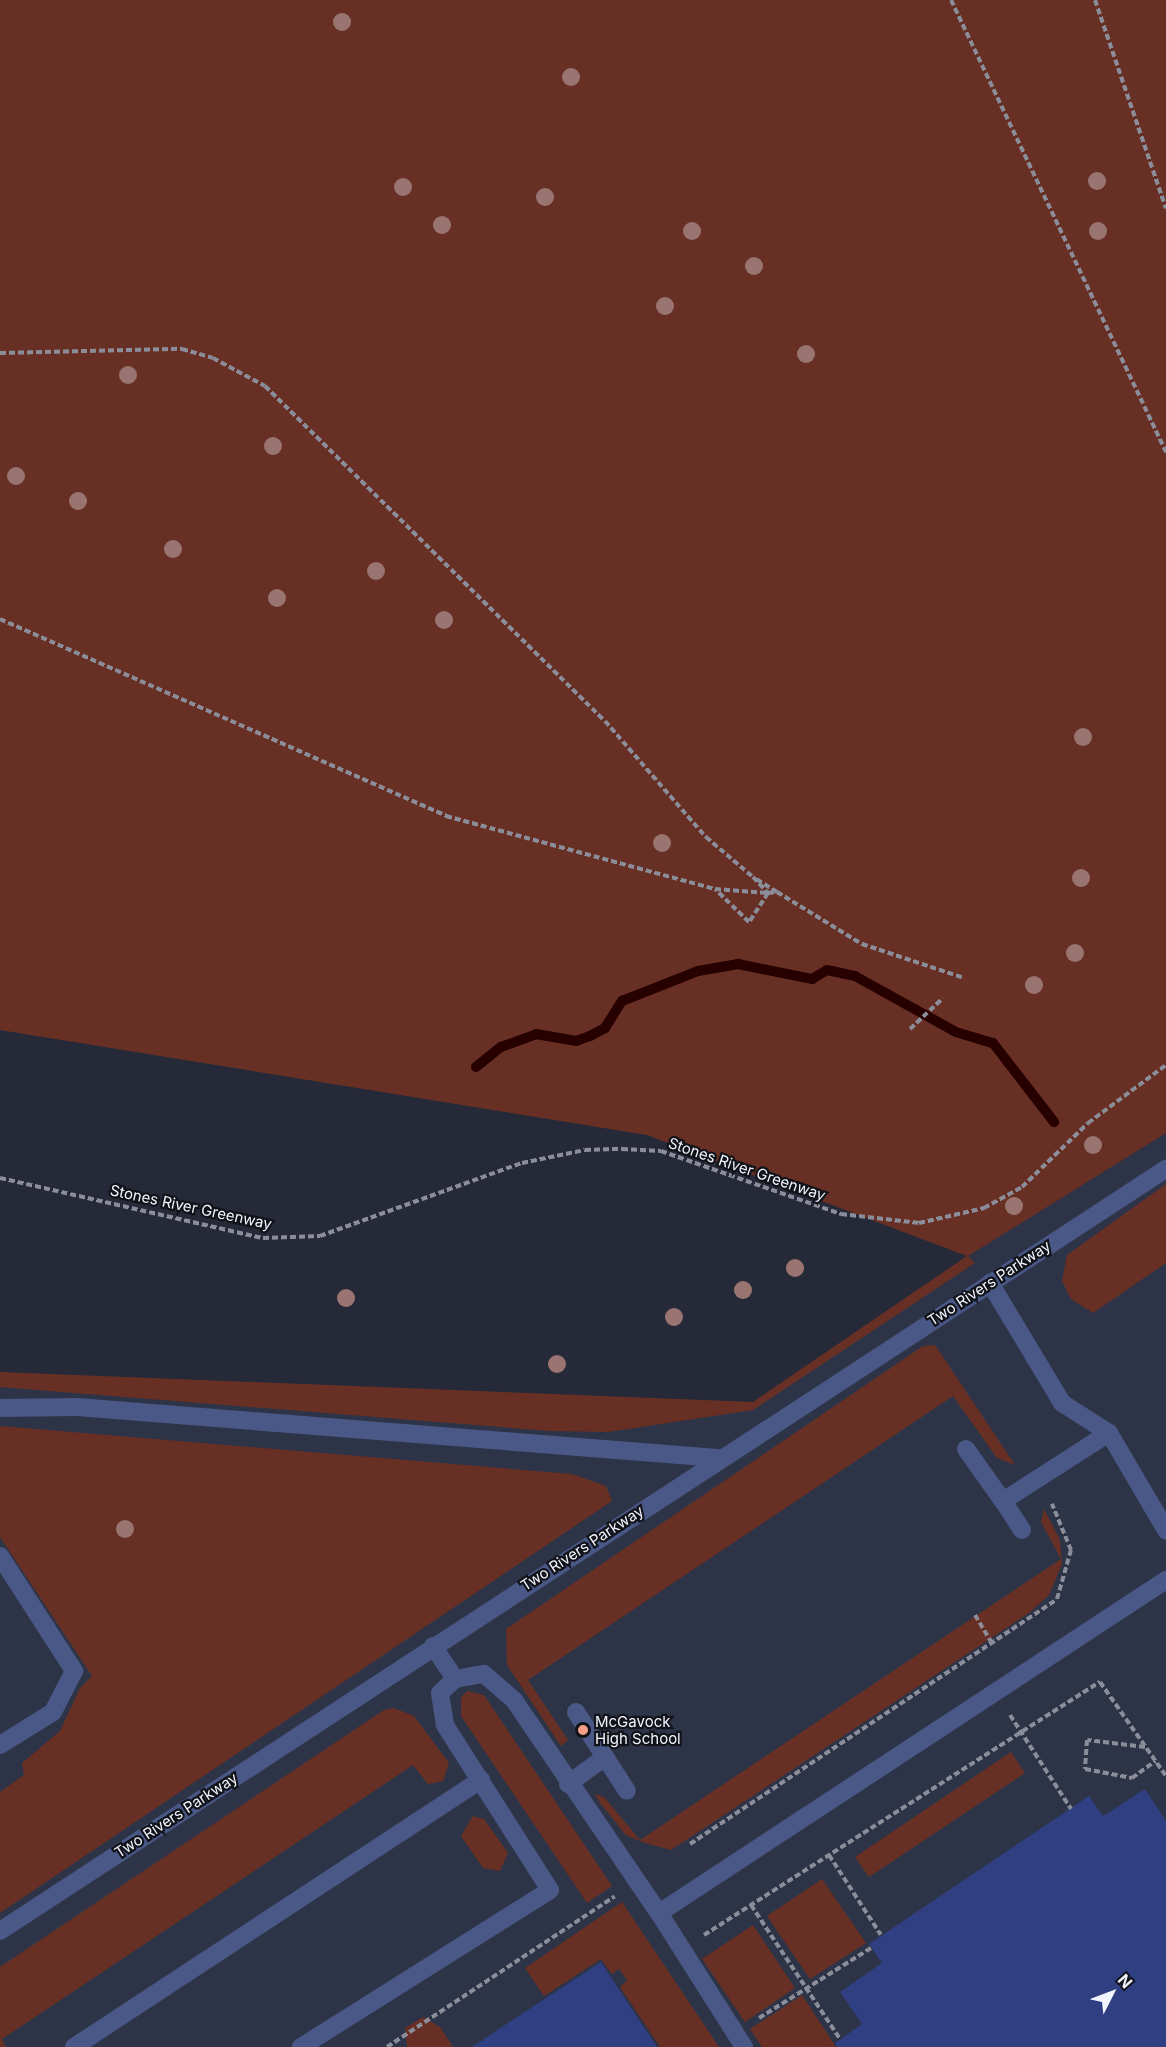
<!DOCTYPE html>
<html>
<head>
<meta charset="utf-8">
<style>
  body { margin:0 }
  #map { position:relative; width:1166px; height:2047px; overflow:hidden; background:#262a38; font-family:Inter,sans-serif }
  div>[style] { position:absolute }
  .built>* { inset:0; background:#2e3447 }
  .green>* { inset:0; background:#683024 }
  .stream>* { height:10px; margin:-5px; padding:0 5px; transform-origin:5px; border-radius:5px; background:#270100 }
  .building>* { inset:0; background:#2f3f82 }
  .path>* { height:4px; margin-top:-2px; transform-origin:0; background:repeating-linear-gradient(90deg,#8b8e9a 0 6px,transparent 0 9px) }
  .lane>* { height:18px; margin:-9px; padding:0 9px; transform-origin:9px; border-radius:9px; background:#4a5887 }
  .trees>* { width:18px; height:18px; margin:-9px; border-radius:50%; background:#997471 }
  .dots>* { width:16px; height:16px; translate:-50% -50%; box-sizing:border-box; border:3px solid #111319; border-radius:50% }
  span { translate:-50% -50%; white-space:nowrap; text-align:center; line-height:1.15; -webkit-text-stroke:4.5px #111319; paint-order:stroke }
  .street-label { font-size:15px; color:#f2f5fe }
  .poi-label { font-size:15px; color:#f2f5fe }
  .left { translate:0 -50%; text-align:left }
  .north { position:absolute; left:1082px; top:1963px; width:60px; height:60px; -webkit-text-stroke:4px #111319; paint-order:stroke; rotate:48deg; font-size:16px; font-weight:700; line-height:24px; text-align:center; color:#f2f5fe }
  .north::after { content:''; display:block; margin:auto; width:21px; height:27px; background:#f2f5fe; clip-path:polygon(50% 0,100% 100%,50% 72%,0 100%) }
</style>
</head>
<body>
<div id="map">
  <div class="built">
    <div style="clip-path:polygon(1166px 1133px,1166px 2047px,0 2047px,0 1375px,753px 1410px,967px 1256px)"></div>
  </div>
  <div class="green">
    <div style="clip-path:polygon(0 0,1166px 0,1166px 1133px,968px 1256px,975px 1263px,753px 1410px,608px 1432px,549px 1431px,0 1387px,0 1372px,753px 1402px,967px 1256px,647px 1135px,0 1030px)"></div>
    <div style="clip-path:polygon(1166px 1184px,1166px 1263px,1093px 1313px,1071px 1299px,1062px 1281px,1067px 1255px)"></div>
    <div style="clip-path:polygon(935px 1345px,1015px 1465px,997px 1458px,953px 1396px,528px 1680px,568px 1740px,561px 1746px,507px 1665px,506px 1629px,923px 1346px)"></div>
    <div style="clip-path:polygon(0 1426px,572px 1474px,606px 1486px,612px 1501px,0 1913px,0 1792px,24px 1775px,22px 1763px,60px 1731px,80px 1688px,92px 1676px,0 1537px)"></div>
    <div style="clip-path:polygon(1044px 1509px,1060px 1540px,1062px 1564px,1049px 1595px,1029px 1613px,671px 1850px,645px 1843px,626px 1835px,600px 1803px,595px 1794px,604px 1797px,640px 1840px,1061px 1559px,1041px 1522px)"></div>
    <div style="clip-path:polygon(467px 1691px,484px 1695px,612px 1886px,587px 1903px,461px 1716px,461px 1698px)"></div>
    <div style="clip-path:polygon(394px 1708px,414px 1716px,449px 1763px,443px 1781px,428px 1784px,413px 1765px,2px 2039px,6px 2047px,0 2047px,0 1967px,384px 1710px)"></div>
    <div style="clip-path:polygon(1011px 1752px,1025px 1773px,869px 1877px,855px 1857px)"></div>
    <div style="clip-path:polygon(473px 1816px,484px 1819px,508px 1853px,500px 1871px,483px 1868px,461px 1836px)"></div>
    <div style="clip-path:polygon(822px 1879px,866px 1943px,810px 1979px,767px 1916px)"></div>
    <div style="clip-path:polygon(622px 1902px,719px 2047px,660px 2047px,620px 1987px,627px 1980px,619px 1969px,612px 1974px,601px 1959px,544px 1996px,525px 1968px)"></div>
    <div style="clip-path:polygon(753px 1925px,795px 1988px,745px 2022px,702px 1959px)"></div>
    <div style="clip-path:polygon(802px 1995px,836px 2047px,762px 2047px,750px 2029px)"></div>
    <div style="clip-path:polygon(423px 2017px,440px 2027px,453px 2047px,407px 2047px,405px 2028px)"></div>
  </div>
  <div class="stream">
    <div style="left:476px;top:1067px;width:32px;rotate:-39deg"></div>
    <div style="left:501px;top:1047px;width:37px;rotate:-20deg"></div>
    <div style="left:536px;top:1034px;width:41px;rotate:9.9deg"></div>
    <div style="left:576px;top:1041px;width:15px;rotate:-20deg"></div>
    <div style="left:590px;top:1036px;width:17px;rotate:-28deg"></div>
    <div style="left:605px;top:1028px;width:32px;rotate:-58deg"></div>
    <div style="left:622px;top:1001px;width:82px;rotate:-21.5deg"></div>
    <div style="left:698px;top:971px;width:41px;rotate:-9.9deg"></div>
    <div style="left:738px;top:964px;width:76px;rotate:11.5deg"></div>
    <div style="left:812px;top:979px;width:17px;rotate:-31deg"></div>
    <div style="left:827px;top:970px;width:29px;rotate:12deg"></div>
    <div style="left:855px;top:976px;width:115px;rotate:29deg"></div>
    <div style="left:956px;top:1032px;width:39px;rotate:17deg"></div>
    <div style="left:993px;top:1043px;width:100px;rotate:52.3deg"></div>
  </div>
  <div class="building">
    <div style="clip-path:polygon(1145px 1789px,1166px 1821px,1166px 2047px,837px 2047px,835px 2043px,862px 2024px,840px 1992px,882px 1963px,869px 1944px,1089px 1796px,1103px 1816px)"></div>
    <div style="clip-path:polygon(601px 1962px,657px 2047px,472px 2047px,502px 2027px)"></div>
  </div>
  <div class="path">
    <div style="left:951px;top:0;width:501px;rotate:64.56deg"></div>
    <div style="left:1095px;top:0;width:220px;rotate:71.2deg"></div>
    <div style="left:0;top:353px;width:182px;rotate:-1.3deg"></div>
    <div style="left:182px;top:349px;width:32px;rotate:16deg"></div>
    <div style="left:213px;top:358px;width:59px;rotate:28.3deg"></div>
    <div style="left:265px;top:386px;width:477px;rotate:44.6deg"></div>
    <div style="left:605px;top:721px;width:154px;rotate:49deg"></div>
    <div style="left:706px;top:837px;width:62px;rotate:40.4deg"></div>
    <div style="left:0;top:619px;width:488px;rotate:23.8deg"></div>
    <div style="left:446px;top:816px;width:279px;rotate:15.2deg"></div>
    <div style="left:715px;top:889px;width:53px;rotate:4.3deg"></div>
    <div style="left:768px;top:893px;width:35px;rotate:123deg"></div>
    <div style="left:749px;top:922px;width:47px;rotate:-135.9deg"></div>
    <div style="left:777px;top:892px;width:28px;rotate:-148deg"></div>
    <div style="left:753px;top:877px;width:22px;rotate:47deg"></div>
    <div style="left:768px;top:893px;width:9px;rotate:-6deg"></div>
    <div style="left:777px;top:892px;width:100px;rotate:31.5deg"></div>
    <div style="left:862px;top:944px;width:108px;rotate:18.4deg"></div>
    <div style="left:910px;top:1029px;width:45px;rotate:-43.2deg"></div>
    <div style="left:0;top:1178px;width:270px;rotate:12.9deg"></div>
    <div style="left:263px;top:1238px;width:57px;rotate:-2deg"></div>
    <div style="left:320px;top:1236px;width:215px;rotate:-19.9deg"></div>
    <div style="left:522px;top:1163px;width:64px;rotate:-11.7deg"></div>
    <div style="left:585px;top:1150px;width:37px;rotate:-2deg"></div>
    <div style="left:622px;top:1149px;width:39px;rotate:3deg"></div>
    <div style="left:661px;top:1151px;width:191px;rotate:19.3deg"></div>
    <div style="left:841px;top:1214px;width:79px;rotate:6.6deg"></div>
    <div style="left:919px;top:1223px;width:67px;rotate:-13deg"></div>
    <div style="left:984px;top:1208px;width:43px;rotate:-28.9deg"></div>
    <div style="left:1022px;top:1187px;width:92px;rotate:-44.1deg"></div>
    <div style="left:1088px;top:1123px;width:97px;rotate:-36.6deg"></div>
    <div style="left:975px;top:1615px;width:33px;rotate:59deg"></div>
    <div style="left:1010px;top:1715px;width:112px;rotate:57deg"></div>
    <div style="left:1145px;top:1747px;width:58px;rotate:-173.1deg"></div>
    <div style="left:1087px;top:1740px;width:29px;rotate:94deg"></div>
    <div style="left:1085px;top:1769px;width:48px;rotate:10.8deg"></div>
    <div style="left:1132px;top:1778px;width:29px;rotate:-36deg"></div>
    <div style="left:690px;top:1844px;width:441px;rotate:-33.7deg"></div>
    <div style="left:1057px;top:1599px;width:51px;rotate:-74.1deg"></div>
    <div style="left:1071px;top:1550px;width:50px;rotate:-112.4deg"></div>
    <div style="left:829px;top:1855px;width:95px;rotate:57deg"></div>
    <div style="left:751px;top:1905px;width:161px;rotate:56.4deg"></div>
    <div style="left:704px;top:1935px;width:470px;rotate:-32.6deg"></div>
    <div style="left:1100px;top:1682px;width:115px;rotate:54.9deg"></div>
    <div style="left:759px;top:2018px;width:132px;rotate:-32deg"></div>
    <div style="left:387px;top:2047px;width:273px;rotate:-33.5deg"></div>
  </div>
  <div class="lane">
    <div style="left:990px;top:1283px;width:140px;rotate:59deg"></div>
    <div style="left:1062px;top:1403px;width:56px;rotate:32.6deg"></div>
    <div style="left:1109px;top:1433px;width:113px;rotate:59.6deg"></div>
    <div style="left:0;top:1408px;width:77px;rotate:-0.7deg"></div>
    <div style="left:77px;top:1407px;width:642px;rotate:4.56deg"></div>
    <div style="left:966px;top:1449px;width:64px;rotate:54.6deg"></div>
    <div style="left:1022px;top:1530px;width:35px;rotate:-123deg"></div>
    <div style="left:1003px;top:1501px;width:126px;rotate:-32.7deg"></div>
    <div style="left:0;top:1556px;width:137px;rotate:57.2deg"></div>
    <div style="left:74px;top:1671px;width:46px;rotate:117.1deg"></div>
    <div style="left:53px;top:1712px;width:62px;rotate:148.1deg"></div>
    <div style="left:433px;top:1646px;width:40px;rotate:56deg"></div>
    <div style="left:455px;top:1679px;width:29px;rotate:-10deg"></div>
    <div style="left:484px;top:1674px;width:40px;rotate:41deg"></div>
    <div style="left:514px;top:1700px;width:258px;rotate:55.8deg"></div>
    <div style="left:659px;top:1913px;width:607px;rotate:-33.3deg"></div>
    <div style="left:576px;top:1712px;width:54px;rotate:57.2deg"></div>
    <div style="left:568px;top:1784px;width:46px;rotate:-36.1deg"></div>
    <div style="left:605px;top:1757px;width:40px;rotate:57.1deg"></div>
    <div style="left:659px;top:1913px;width:159px;rotate:57.6deg"></div>
    <div style="left:0;top:1931px;width:1393px;rotate:-33.17deg"></div>
    <div style="left:74px;top:2047px;width:487px;rotate:-33.3deg"></div>
    <div style="left:301px;top:2047px;width:294px;rotate:-32.2deg"></div>
    <div style="left:550px;top:1890px;width:196px;rotate:-122.5deg"></div>
    <div style="left:445px;top:1725px;width:32px;rotate:-99deg"></div>
    <div style="left:440px;top:1693px;width:21px;rotate:-43deg"></div>
  </div>
  <div class="trees">
    <div style="left:342px;top:22px"></div>
    <div style="left:571px;top:77px"></div>
    <div style="left:1097px;top:181px"></div>
    <div style="left:403px;top:187px"></div>
    <div style="left:545px;top:197px"></div>
    <div style="left:442px;top:225px"></div>
    <div style="left:692px;top:231px"></div>
    <div style="left:1098px;top:231px"></div>
    <div style="left:754px;top:266px"></div>
    <div style="left:665px;top:306px"></div>
    <div style="left:806px;top:354px"></div>
    <div style="left:128px;top:375px"></div>
    <div style="left:273px;top:446px"></div>
    <div style="left:16px;top:476px"></div>
    <div style="left:78px;top:501px"></div>
    <div style="left:173px;top:549px"></div>
    <div style="left:376px;top:571px"></div>
    <div style="left:277px;top:598px"></div>
    <div style="left:444px;top:620px"></div>
    <div style="left:1083px;top:737px"></div>
    <div style="left:662px;top:843px"></div>
    <div style="left:1081px;top:878px"></div>
    <div style="left:1075px;top:953px"></div>
    <div style="left:1034px;top:985px"></div>
    <div style="left:1093px;top:1145px"></div>
    <div style="left:1014px;top:1206px"></div>
    <div style="left:795px;top:1268px"></div>
    <div style="left:743px;top:1290px"></div>
    <div style="left:346px;top:1298px"></div>
    <div style="left:674px;top:1317px"></div>
    <div style="left:557px;top:1364px"></div>
    <div style="left:125px;top:1529px"></div>
  </div>
  <div class="dots">
    <div style="left:583px;top:1730px;background:#f49e8a"></div>
  </div>
  <div class="street-label">
    <span style="left:747px;top:1169px;rotate:19deg">Stones River Greenway</span>
    <span style="left:191px;top:1207px;rotate:12deg">Stones River Greenway</span>
    <span style="left:989px;top:1283px;rotate:-33deg">Two Rivers Parkway</span>
    <span style="left:582px;top:1548px;rotate:-33deg">Two Rivers Parkway</span>
    <span style="left:176px;top:1815px;rotate:-33deg">Two Rivers Parkway</span>
  </div>
  <div class="poi-label">
    <span class="left" style="left:595px;top:1730px">McGavock<br>High School</span>
  </div>
  <div class="north">N</div>
</div>
</body>
</html>
